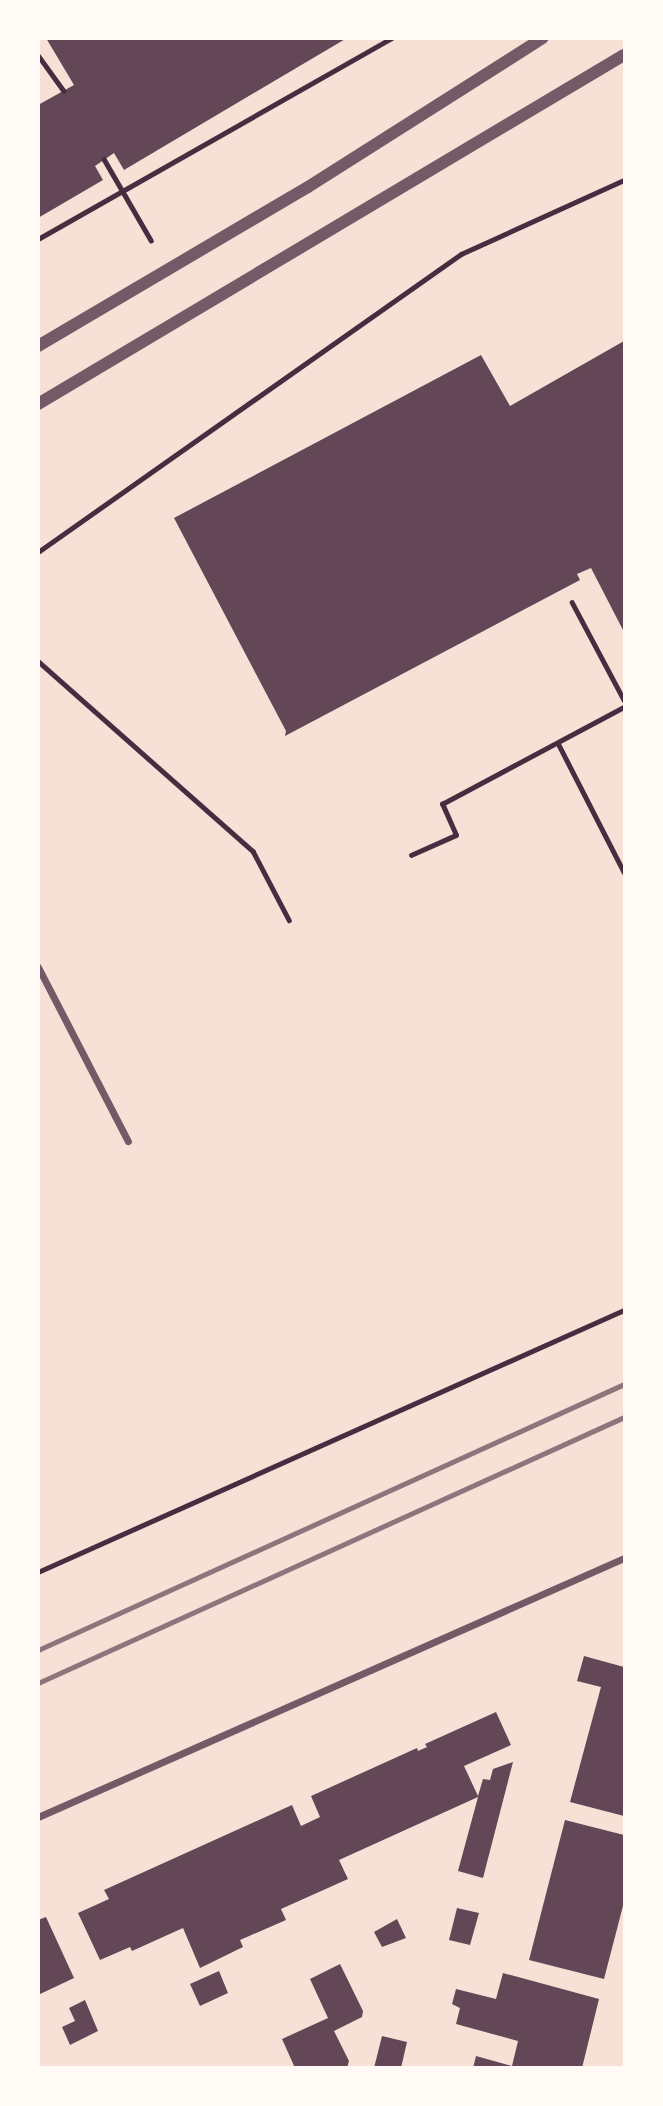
<!DOCTYPE html>
<html>
<head>
<meta charset="utf-8">
<style>
  body { margin:0 }
  #map { position:relative; width:663px; height:2106px; overflow:hidden; background:#f7e1d7; font-family:Lora,serif }
  div>[style] { position:absolute }
  .building>* { inset:0; background:#644757 }
  .path>* { height:4.5px; margin:-2.25px; padding:0 2.25px; transform-origin:2.25px; border-radius:2.25px; background:#4a2c40 }
  .minor>* { height:7px; margin:-3.5px; padding:0 3.5px; transform-origin:3.5px; border-radius:3.5px; background:#755966 }
  .tertiary>* { height:12px; margin:-6px; padding:0 6px; transform-origin:6px; border-radius:6px; background:#755966 }
  .rail>* { height:5px; margin:-2.5px; padding:0 2.5px; transform-origin:2.5px; border-radius:2.5px; background:#8f747c }
  span { translate:-50% -50%; white-space:nowrap; text-align:center; line-height:1.15; -webkit-text-stroke:5px #fffaf5; paint-order:stroke }
  .frame { position:absolute; inset:0; border:40px solid #fffaf5; pointer-events:none }
</style>
</head>
<body>
<div id="map">
  <div class="building">
    <div style="clip-path:polygon(46px 38px,347px 38px,124px 170px,114px 153px,95px 166px,103px 180px,38px 218px,38px 105px,74px 85px)"></div>
    <div style="clip-path:polygon(624px 341px,624px 632px,591px 568px,577px 574px,580px 580px,285px 736px,286px 731px,174px 518px,481px 355px,510px 406px)"></div>
    <div style="clip-path:polygon(584px 1656px,624px 1667px,624px 1816px,570px 1802px,601px 1687px,577px 1681px)"></div>
    <div style="clip-path:polygon(496px 1712px,511px 1745px,464px 1766px,478px 1796px,483px 1779px,490px 1780px,493px 1769px,513px 1762px,483px 1878px,458px 1871px,478px 1797px,339px 1860px,348px 1879px,281px 1909px,286px 1920px,240px 1940px,243px 1947px,200px 1968px,183px 1928px,132px 1951px,130px 1947px,100px 1960px,78px 1913px,109px 1899px,104px 1890px,292px 1805px,301px 1826px,320px 1817px,311px 1796px,417px 1748px,418px 1751px,427px 1747px,425px 1744px)"></div>
    <div style="clip-path:polygon(565px 1820px,624px 1835px,624px 1902px,604px 1979px,529px 1960px)"></div>
    <div style="clip-path:polygon(457px 1908px,479px 1913px,470px 1945px,449px 1940px)"></div>
    <div style="clip-path:polygon(46px 1917px,74px 1978px,38px 1995px,38px 1920px)"></div>
    <div style="clip-path:polygon(397px 1919px,406px 1938px,382px 1947px,374px 1932px)"></div>
    <div style="clip-path:polygon(340px 1964px,363px 2011px,362px 2017px,334px 2031px,349px 2061px,347px 2068px,295px 2068px,282px 2039px,328px 2018px,310px 1979px)"></div>
    <div style="clip-path:polygon(219px 1971px,228px 1993px,200px 2006px,190px 1984px)"></div>
    <div style="clip-path:polygon(503px 1973px,599px 1999px,582px 2068px,473px 2068px,476px 2056px,512px 2066px,518px 2041px,456px 2024px,460px 2008px,452px 2004px,456px 1989px,496px 1999px)"></div>
    <div style="clip-path:polygon(85px 2000px,98px 2031px,70px 2045px,62px 2027px,75px 2021px,69px 2008px)"></div>
    <div style="clip-path:polygon(382px 2036px,407px 2042px,401px 2068px,374px 2068px)"></div>
  </div>
  <div class="path">
    <div style="left:38px;top:55px;width:44px;rotate:54.2deg"></div>
    <div style="left:104px;top:159px;width:94px;rotate:59.9deg"></div>
    <div style="left:38px;top:239px;width:407px;rotate:-29.6deg"></div>
    <div style="left:38px;top:552px;width:517px;rotate:-35.16deg"></div>
    <div style="left:461px;top:254px;width:179px;rotate:-24.4deg"></div>
    <div style="left:572px;top:602px;width:111px;rotate:62deg"></div>
    <div style="left:38px;top:661px;width:287px;rotate:41.5deg"></div>
    <div style="left:253px;top:851px;width:78px;rotate:62.4deg"></div>
    <div style="left:558px;top:743px;width:145px;rotate:62.9deg"></div>
    <div style="left:411px;top:855px;width:49px;rotate:-24deg"></div>
    <div style="left:456px;top:835px;width:34px;rotate:-114deg"></div>
    <div style="left:442px;top:804px;width:206px;rotate:-28.1deg"></div>
    <div style="left:38px;top:1572px;width:642px;rotate:-24.09deg"></div>
  </div>
  <div class="minor">
    <div style="left:38px;top:967px;width:196px;rotate:62.7deg"></div>
    <div style="left:38px;top:1817px;width:641px;rotate:-23.84deg"></div>
  </div>
  <div class="tertiary">
    <div style="left:38px;top:346px;width:313px;rotate:-30.5deg"></div>
    <div style="left:308px;top:187px;width:278px;rotate:-32.4deg"></div>
    <div style="left:38px;top:404px;width:682px;rotate:-30.78deg"></div>
  </div>
  <div class="rail">
    <div style="left:38px;top:1650px;width:644px;rotate:-24.41deg"></div>
    <div style="left:38px;top:1683px;width:644px;rotate:-24.41deg"></div>
  </div>
  <div class="frame"></div>
</div>
</body>
</html>
